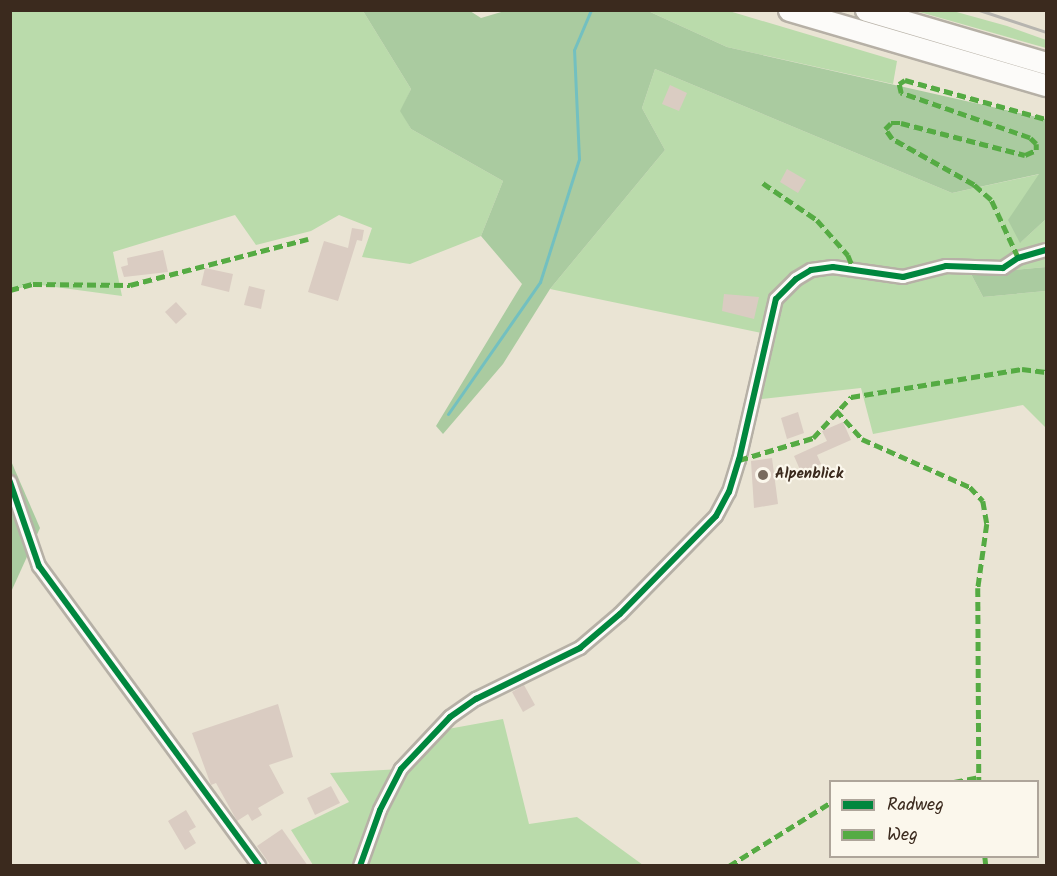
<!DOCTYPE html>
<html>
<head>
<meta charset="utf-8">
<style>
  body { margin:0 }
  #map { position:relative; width:1057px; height:876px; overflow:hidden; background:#eae4d4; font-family:Kalam,sans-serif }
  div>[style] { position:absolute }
  .green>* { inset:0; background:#badbab }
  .forest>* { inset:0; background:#aacba0 }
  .stream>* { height:3px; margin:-1.5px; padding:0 1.5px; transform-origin:1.5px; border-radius:1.5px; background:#73c0c0 }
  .building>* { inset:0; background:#daccc2 }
  .roads { filter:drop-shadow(2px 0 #b6b0a6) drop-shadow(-2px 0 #b6b0a6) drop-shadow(0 2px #b6b0a6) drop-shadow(0 -2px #b6b0a6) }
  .street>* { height:12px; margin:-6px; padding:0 6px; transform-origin:6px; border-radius:6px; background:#fcfbf9 }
  .highway>* { height:21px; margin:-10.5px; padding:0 10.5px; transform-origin:10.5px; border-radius:10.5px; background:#fcfbf9 }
  .rail>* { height:3px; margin:-1.5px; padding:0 1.5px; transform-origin:1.5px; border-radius:1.5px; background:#b6b4af }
  .quiet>* { height:4.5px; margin-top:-2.25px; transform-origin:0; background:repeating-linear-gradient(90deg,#55ab43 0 9px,transparent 0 13.5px) }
  .cycleway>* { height:6px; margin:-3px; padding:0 3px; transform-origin:3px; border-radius:3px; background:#00873e }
  .dots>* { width:16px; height:16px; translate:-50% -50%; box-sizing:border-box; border:3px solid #fbf7ec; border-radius:50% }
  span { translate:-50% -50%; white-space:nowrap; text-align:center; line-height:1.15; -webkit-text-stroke:4.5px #fbf7ec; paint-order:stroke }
  .poi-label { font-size:15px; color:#3b2a1e; font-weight:700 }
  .left { translate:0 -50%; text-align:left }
  .frame { position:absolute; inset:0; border:12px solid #3b2a1e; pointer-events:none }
  .legend { position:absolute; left:829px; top:780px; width:210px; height:78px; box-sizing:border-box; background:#fbf7ec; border:2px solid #aea59a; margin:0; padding:8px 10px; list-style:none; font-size:18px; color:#3b2a1e }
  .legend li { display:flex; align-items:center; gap:12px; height:30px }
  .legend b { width:30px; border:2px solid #aea59a }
</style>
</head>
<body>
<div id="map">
  <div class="green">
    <div style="clip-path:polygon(11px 11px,363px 11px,411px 89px,401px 111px,411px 129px,503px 181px,481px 236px,410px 264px,362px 257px,372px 228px,339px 215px,311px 231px,256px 245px,235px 215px,113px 252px,122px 296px,33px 284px,11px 291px)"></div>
    <div style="clip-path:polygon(648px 11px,729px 11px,897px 61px,893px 84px,727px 47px)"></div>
    <div style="clip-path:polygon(916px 11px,953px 11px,1007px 26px,1046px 40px,1046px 48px)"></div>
    <div style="clip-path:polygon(655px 69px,952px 193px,1040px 174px,1021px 242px,1046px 219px,1046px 267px,971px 274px,983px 297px,1046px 291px,1046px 428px,1023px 405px,873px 434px,861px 388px,752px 400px,766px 334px,550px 289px,665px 150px,642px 108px)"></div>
    <div style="clip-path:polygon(503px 719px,529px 824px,577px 817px,643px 865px,313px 865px,291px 830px,349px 802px,330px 773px,401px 769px,437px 731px)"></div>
  </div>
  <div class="forest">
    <div style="clip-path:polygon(508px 10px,648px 11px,727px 47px,1046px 119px,1046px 219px,1020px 243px,1008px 220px,1039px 174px,952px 193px,655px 69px,642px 108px,665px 150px,550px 289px,503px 364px,443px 434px,436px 426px,522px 284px,481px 236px,503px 181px,411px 129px,400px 111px,411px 89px,363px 11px,470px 11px,481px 18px)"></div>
    <div style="clip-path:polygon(1046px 267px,1046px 291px,983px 297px,971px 274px)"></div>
    <div style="clip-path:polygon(11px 461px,40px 528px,11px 592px)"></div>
  </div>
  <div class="stream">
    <div style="left:448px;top:414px;width:161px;rotate:-55.1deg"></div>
    <div style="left:540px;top:282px;width:129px;rotate:-72.4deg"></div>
    <div style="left:579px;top:159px;width:109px;rotate:-92.6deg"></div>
    <div style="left:574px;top:50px;width:43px;rotate:-67deg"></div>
  </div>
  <div class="building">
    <div style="clip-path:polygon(670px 85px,687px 93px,679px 111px,662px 104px)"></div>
    <div style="clip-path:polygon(787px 169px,806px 180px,798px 193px,780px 182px)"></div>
    <div style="clip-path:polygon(352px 228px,364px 230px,362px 241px,357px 240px,338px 301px,308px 292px,324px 241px,348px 248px)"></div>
    <div style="clip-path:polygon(163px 250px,168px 272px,124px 277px,121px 267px,128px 265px,127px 258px)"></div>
    <div style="clip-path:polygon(205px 268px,233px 274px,229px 292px,201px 285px)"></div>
    <div style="clip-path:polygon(249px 286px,265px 290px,261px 309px,244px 305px)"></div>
    <div style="clip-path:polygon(724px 294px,759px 297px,754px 319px,722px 311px)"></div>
    <div style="clip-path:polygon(176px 302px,187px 314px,176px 324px,165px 312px)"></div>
    <div style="clip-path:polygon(798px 412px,804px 433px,787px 439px,781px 418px)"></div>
    <div style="clip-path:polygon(843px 422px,851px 440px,817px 455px,821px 464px,801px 472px,794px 456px,827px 441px,822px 431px)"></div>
    <div style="clip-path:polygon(772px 458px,778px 504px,754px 508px,751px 461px)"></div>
    <div style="clip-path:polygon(524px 685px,535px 705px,523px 712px,512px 692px)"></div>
    <div style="clip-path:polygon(278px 704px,293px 757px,269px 765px,284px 793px,258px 808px,262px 815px,252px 821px,248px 814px,237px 821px,216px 783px,211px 785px,192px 733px)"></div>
    <div style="clip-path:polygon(331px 786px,340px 803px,315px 815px,307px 798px)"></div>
    <div style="clip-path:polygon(186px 810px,196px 827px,189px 831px,196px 843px,185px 850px,168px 821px)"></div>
    <div style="clip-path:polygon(282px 829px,308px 866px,271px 866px,257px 846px)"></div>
  </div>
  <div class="roads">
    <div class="street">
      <div style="left:10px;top:482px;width:89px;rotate:71deg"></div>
      <div style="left:39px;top:566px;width:372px;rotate:53.7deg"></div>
      <div style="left:360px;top:866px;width:59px;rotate:-70.3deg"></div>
      <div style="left:380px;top:810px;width:46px;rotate:-62.9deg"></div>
      <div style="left:401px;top:769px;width:71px;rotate:-46.7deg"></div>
      <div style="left:450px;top:717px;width:32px;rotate:-35deg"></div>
      <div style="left:476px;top:699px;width:116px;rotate:-26.1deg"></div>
      <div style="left:580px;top:648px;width:52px;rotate:-40.4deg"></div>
      <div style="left:620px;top:614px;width:137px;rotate:-45.6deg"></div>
      <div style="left:716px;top:516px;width:27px;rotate:-62deg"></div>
      <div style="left:729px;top:492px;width:34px;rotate:-73deg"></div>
      <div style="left:739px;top:460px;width:165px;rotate:-77.1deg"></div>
      <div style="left:776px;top:299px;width:28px;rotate:-45deg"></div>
      <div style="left:796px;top:279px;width:17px;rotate:-31deg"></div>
      <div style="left:811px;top:270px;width:22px;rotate:-8deg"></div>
      <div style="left:833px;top:267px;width:71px;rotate:8.1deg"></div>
      <div style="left:903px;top:277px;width:44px;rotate:-14.3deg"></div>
      <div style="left:946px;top:266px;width:57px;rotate:2deg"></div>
      <div style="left:1003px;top:268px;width:18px;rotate:-34deg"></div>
      <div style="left:1018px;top:258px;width:29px;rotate:-16deg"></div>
    </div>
    <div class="highway">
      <div style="left:789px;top:10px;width:268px;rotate:16.3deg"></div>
      <div style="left:866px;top:10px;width:188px;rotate:16.4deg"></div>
    </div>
  </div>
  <div class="rail">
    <div style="left:979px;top:10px;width:71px;rotate:18.2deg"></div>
  </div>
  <div class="quiet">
    <div style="left:763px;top:183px;width:65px;rotate:34.4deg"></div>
    <div style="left:817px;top:220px;width:47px;rotate:48.5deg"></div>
    <div style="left:848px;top:255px;width:16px;rotate:68deg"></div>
    <div style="left:1018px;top:258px;width:64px;rotate:-115deg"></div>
    <div style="left:991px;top:200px;width:23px;rotate:-139deg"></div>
    <div style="left:974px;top:185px;width:94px;rotate:-150.7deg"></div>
    <div style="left:892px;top:139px;width:12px;rotate:-125deg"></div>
    <div style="left:885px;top:129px;width:8px;rotate:-45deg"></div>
    <div style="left:891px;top:123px;width:10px"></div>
    <div style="left:901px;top:123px;width:128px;rotate:14.5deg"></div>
    <div style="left:1025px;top:155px;width:12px;rotate:-24deg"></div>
    <div style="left:1036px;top:150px;width:6px;rotate:-90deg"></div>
    <div style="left:1036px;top:144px;width:8px;rotate:-135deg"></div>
    <div style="left:1030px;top:138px;width:137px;rotate:-160.8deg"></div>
    <div style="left:901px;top:93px;width:9px;rotate:-103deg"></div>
    <div style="left:899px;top:84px;width:7px;rotate:-34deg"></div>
    <div style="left:905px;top:80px;width:146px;rotate:15.5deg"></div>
    <div style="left:10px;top:290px;width:24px;rotate:-15deg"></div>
    <div style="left:33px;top:284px;width:97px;rotate:0.6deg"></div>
    <div style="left:130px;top:285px;width:184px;rotate:-14.5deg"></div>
    <div style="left:836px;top:410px;width:39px;rotate:48deg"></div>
    <div style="left:862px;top:439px;width:118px;rotate:24deg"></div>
    <div style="left:970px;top:487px;width:19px;rotate:47deg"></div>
    <div style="left:983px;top:501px;width:23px;rotate:80deg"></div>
    <div style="left:987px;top:524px;width:65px;rotate:98deg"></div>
    <div style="left:978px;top:588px;width:194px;rotate:89.7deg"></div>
    <div style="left:739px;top:460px;width:77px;rotate:-16.6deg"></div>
    <div style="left:813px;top:438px;width:56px;rotate:-47.2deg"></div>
    <div style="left:851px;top:397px;width:173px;rotate:-9.3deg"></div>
    <div style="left:1022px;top:369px;width:24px;rotate:7deg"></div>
    <div style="left:954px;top:782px;width:25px;rotate:-11deg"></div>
    <div style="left:985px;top:856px;width:10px;rotate:84deg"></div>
    <div style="left:729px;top:866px;width:119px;rotate:-32deg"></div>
  </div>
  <div class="cycleway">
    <div style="left:10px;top:482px;width:89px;rotate:71deg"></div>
    <div style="left:39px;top:566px;width:372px;rotate:53.7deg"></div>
    <div style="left:360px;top:866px;width:59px;rotate:-70.3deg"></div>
    <div style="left:380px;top:810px;width:46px;rotate:-62.9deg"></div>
    <div style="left:401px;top:769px;width:71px;rotate:-46.7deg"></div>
    <div style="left:450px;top:717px;width:32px;rotate:-35deg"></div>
    <div style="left:476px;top:699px;width:116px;rotate:-26.1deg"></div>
    <div style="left:580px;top:648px;width:52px;rotate:-40.4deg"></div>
    <div style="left:620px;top:614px;width:137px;rotate:-45.6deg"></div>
    <div style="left:716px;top:516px;width:27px;rotate:-62deg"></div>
    <div style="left:729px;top:492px;width:34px;rotate:-73deg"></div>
    <div style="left:739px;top:460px;width:165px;rotate:-77.1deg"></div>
    <div style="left:776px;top:299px;width:28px;rotate:-45deg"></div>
    <div style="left:796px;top:279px;width:17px;rotate:-31deg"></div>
    <div style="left:811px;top:270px;width:22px;rotate:-8deg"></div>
    <div style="left:833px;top:267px;width:71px;rotate:8.1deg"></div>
    <div style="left:903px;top:277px;width:44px;rotate:-14.3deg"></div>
    <div style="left:946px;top:266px;width:57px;rotate:2deg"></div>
    <div style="left:1003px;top:268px;width:18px;rotate:-34deg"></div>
    <div style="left:1018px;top:258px;width:29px;rotate:-16deg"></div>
  </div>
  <div class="dots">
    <div style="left:763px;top:475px;background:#786b5e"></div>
  </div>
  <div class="poi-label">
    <span class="left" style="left:775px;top:475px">Alpenblick</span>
  </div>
  <div class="frame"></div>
  <ul class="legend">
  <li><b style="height:8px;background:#00873e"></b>Radweg</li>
  <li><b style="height:8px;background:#55ab43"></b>Weg</li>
  </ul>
</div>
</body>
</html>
